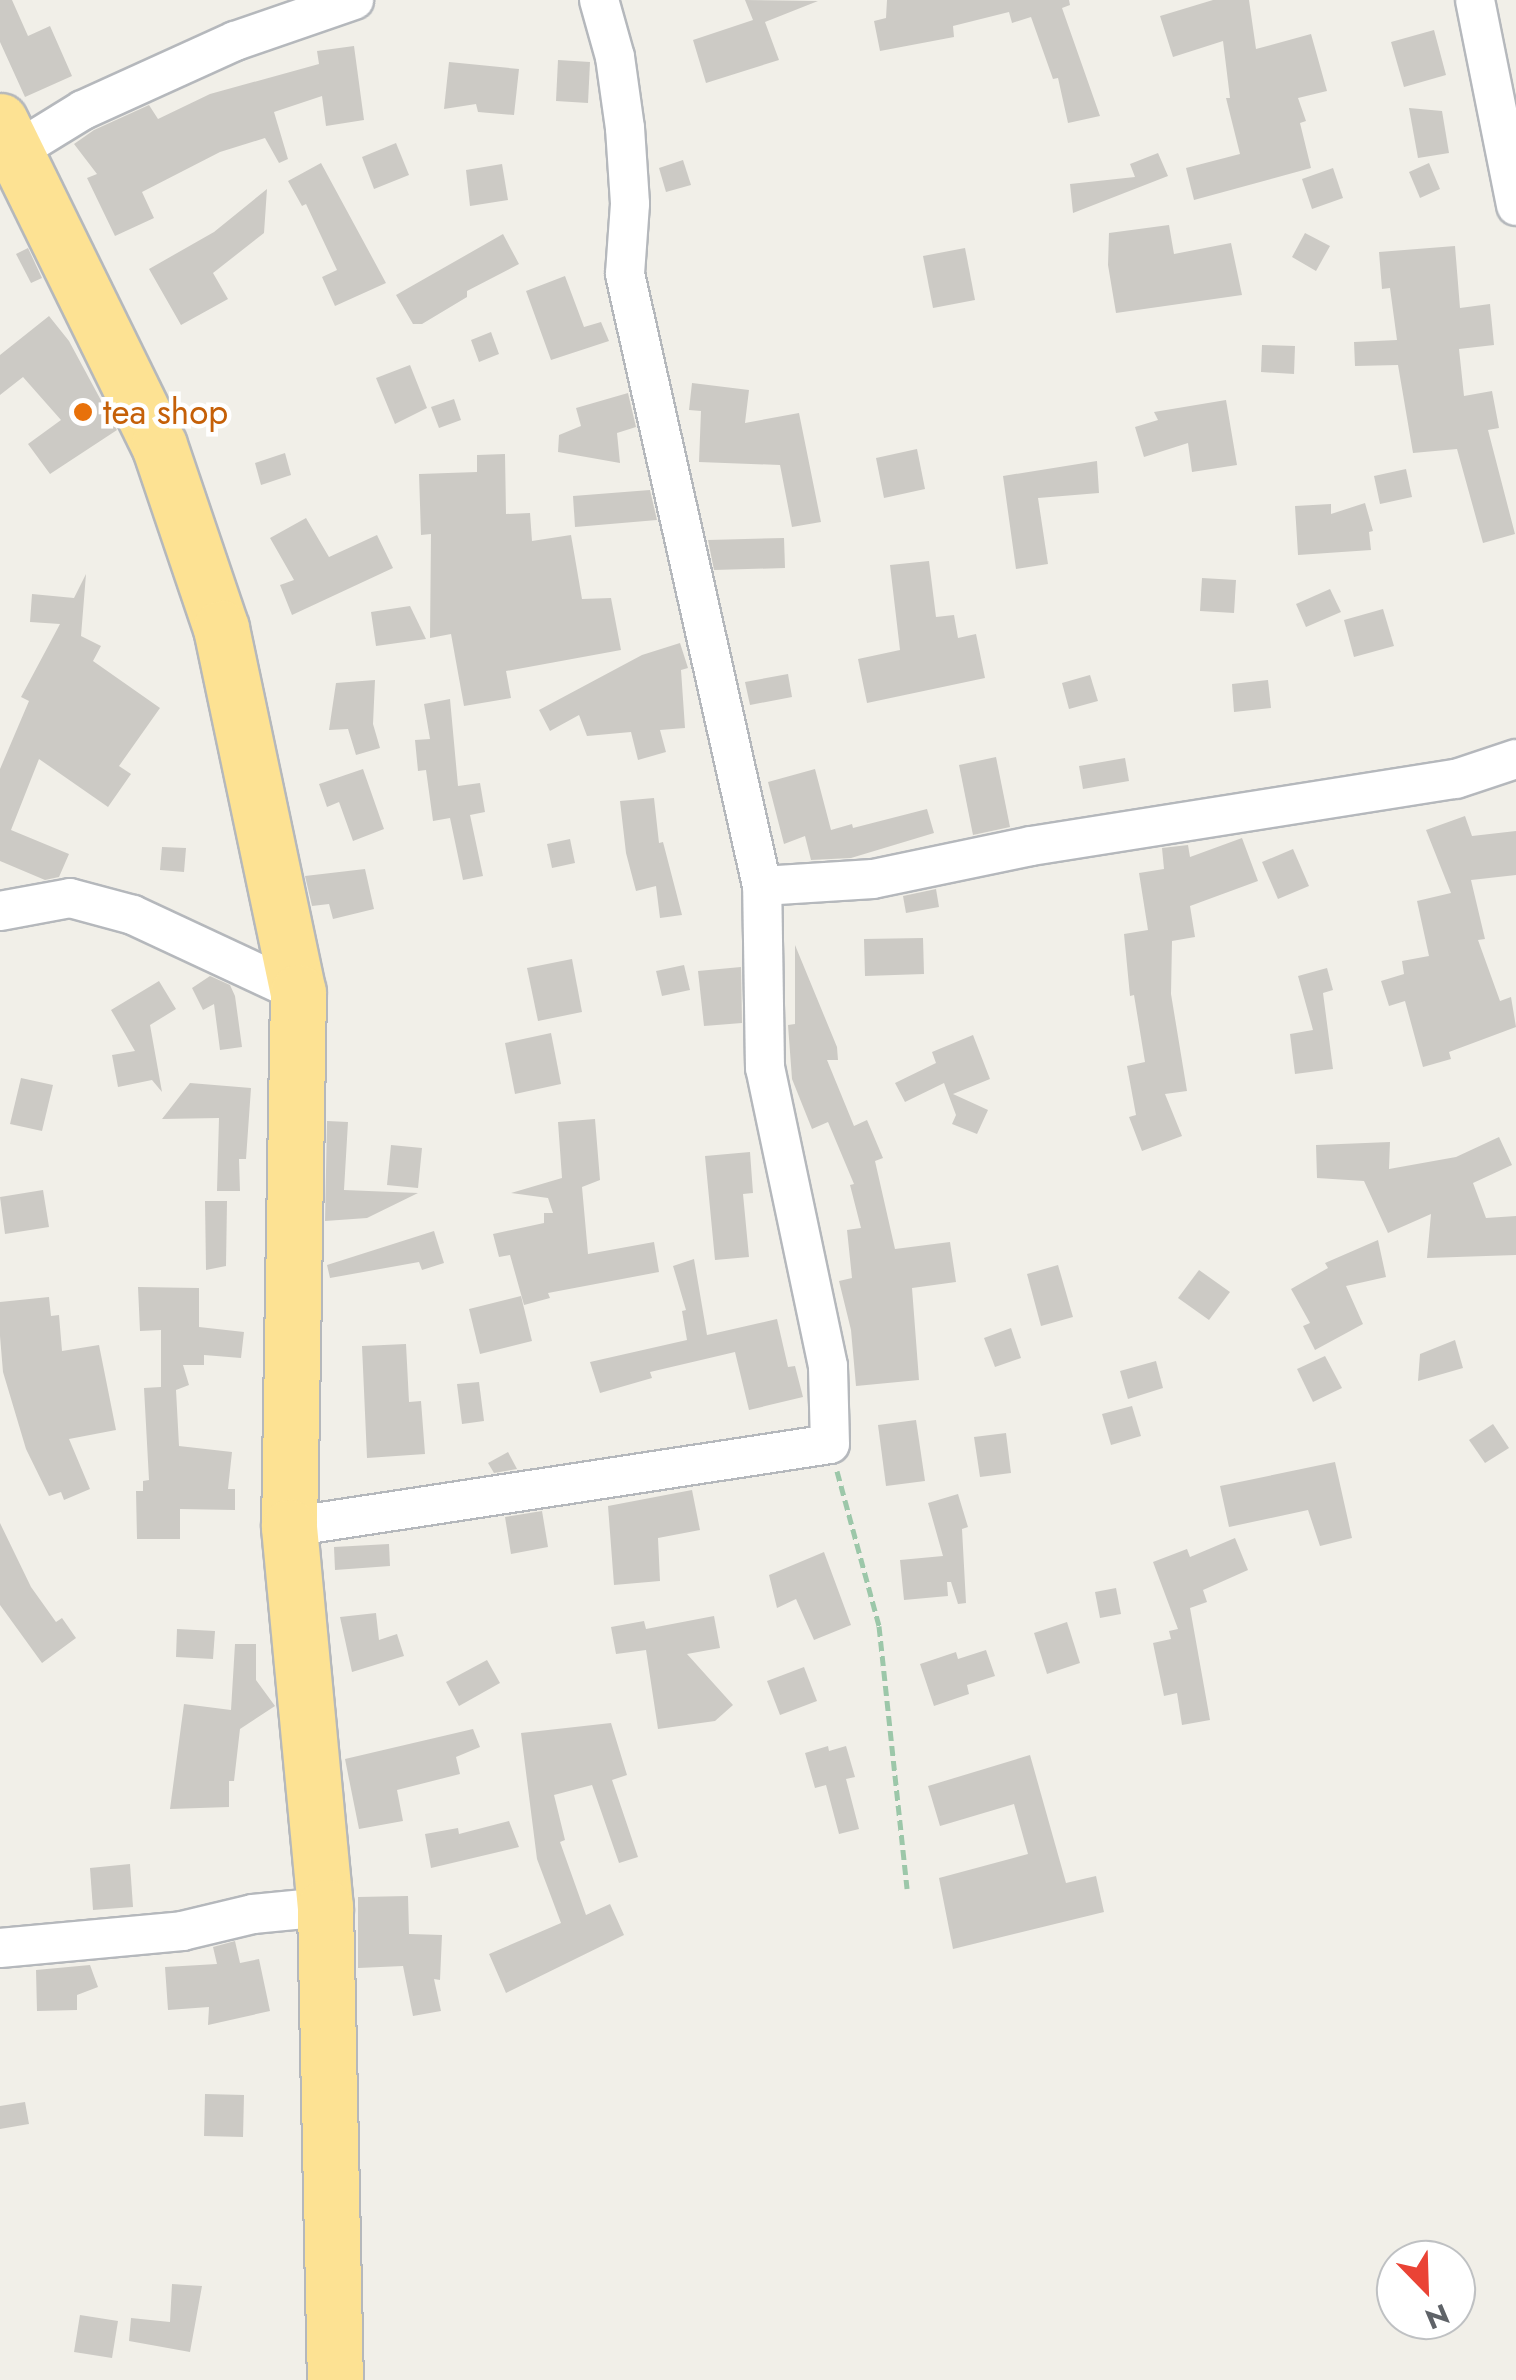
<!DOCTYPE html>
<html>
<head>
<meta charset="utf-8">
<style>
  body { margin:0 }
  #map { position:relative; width:1516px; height:2380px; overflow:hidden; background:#f1efe8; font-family:Jost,sans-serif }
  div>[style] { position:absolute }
  .building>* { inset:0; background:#cccac5 }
  .path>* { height:5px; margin-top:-2.5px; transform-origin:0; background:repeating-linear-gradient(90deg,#9cc7a9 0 10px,transparent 0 15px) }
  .roads { filter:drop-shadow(2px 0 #b5b8bc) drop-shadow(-2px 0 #b5b8bc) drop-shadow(0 2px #b5b8bc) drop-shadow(0 -2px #b5b8bc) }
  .minor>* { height:38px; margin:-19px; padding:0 19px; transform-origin:19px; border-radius:19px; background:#fff }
  .highway>* { height:55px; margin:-27.5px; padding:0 27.5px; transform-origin:27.5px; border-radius:27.5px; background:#fde293 }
  .dots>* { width:28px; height:28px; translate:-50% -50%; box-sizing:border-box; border:5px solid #fff; border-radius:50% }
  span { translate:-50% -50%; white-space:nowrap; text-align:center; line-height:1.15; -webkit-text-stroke:9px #fff; paint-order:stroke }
  .food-label { font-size:35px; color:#c56008 }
  .left { translate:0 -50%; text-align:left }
  .north { position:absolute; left:1376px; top:2240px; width:100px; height:100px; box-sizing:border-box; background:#fff; border:2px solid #bfc1c3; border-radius:50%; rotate:157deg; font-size:28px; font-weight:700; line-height:40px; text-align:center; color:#5f6368 }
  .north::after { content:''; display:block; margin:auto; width:35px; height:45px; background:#ea4335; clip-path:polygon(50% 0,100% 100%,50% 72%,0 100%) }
</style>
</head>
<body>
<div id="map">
  <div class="building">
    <div style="clip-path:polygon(0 0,12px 0,28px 36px,50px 26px,72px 76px,25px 97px,0 42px)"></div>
    <div style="clip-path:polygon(745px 0,818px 1px,765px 22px,779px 60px,706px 83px,693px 40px,753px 20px)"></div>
    <div style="clip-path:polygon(887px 0,1069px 0,1070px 5px,1062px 8px,1100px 116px,1068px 123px,1058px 78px,1053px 79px,1031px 17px,1012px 23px,1009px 12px,953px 26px,954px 37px,880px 51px,874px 21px,886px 18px)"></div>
    <div style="clip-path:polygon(1213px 0,1249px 0,1256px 49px,1311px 34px,1327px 91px,1298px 98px,1306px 121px,1300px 123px,1311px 168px,1194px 200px,1186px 168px,1240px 154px,1226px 98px,1230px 98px,1223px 41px,1173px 57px,1160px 16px)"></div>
    <div style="clip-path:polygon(1434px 30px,1446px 75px,1404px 87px,1391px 42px)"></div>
    <div style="clip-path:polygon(354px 46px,364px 120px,326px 126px,322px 96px,274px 112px,288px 159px,279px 163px,265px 138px,220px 152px,142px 192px,154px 218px,115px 236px,87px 178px,97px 174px,74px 144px,94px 130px,149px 105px,158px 119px,210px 94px,319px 64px,317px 51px)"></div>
    <div style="clip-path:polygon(558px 60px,590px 62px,588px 103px,556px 101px)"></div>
    <div style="clip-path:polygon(449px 62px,519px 69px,514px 115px,478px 112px,476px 104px,444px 109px)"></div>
    <div style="clip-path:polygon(1409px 108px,1442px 111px,1449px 153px,1418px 158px)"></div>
    <div style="clip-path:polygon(396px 143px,409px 175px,374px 189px,362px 157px)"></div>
    <div style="clip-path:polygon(1158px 153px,1168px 176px,1073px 213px,1070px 184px,1135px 177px,1130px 164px)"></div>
    <div style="clip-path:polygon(683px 160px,691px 185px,666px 192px,659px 168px)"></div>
    <div style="clip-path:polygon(321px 163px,386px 283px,335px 306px,322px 277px,337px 270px,306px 204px,302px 206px,288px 181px)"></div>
    <div style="clip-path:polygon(1429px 163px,1440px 189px,1420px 198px,1409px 172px)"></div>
    <div style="clip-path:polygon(502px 164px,508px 200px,470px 206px,466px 170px)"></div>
    <div style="clip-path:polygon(1333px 168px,1343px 198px,1312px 209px,1302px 179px)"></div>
    <div style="clip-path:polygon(267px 189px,264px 233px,213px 273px,228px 299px,181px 325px,149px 269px,214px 232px)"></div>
    <div style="clip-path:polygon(1169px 225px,1174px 254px,1231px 243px,1242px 295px,1116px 313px,1108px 265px,1109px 233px)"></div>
    <div style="clip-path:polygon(1305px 233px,1330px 246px,1316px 271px,1292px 257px)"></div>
    <div style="clip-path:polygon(503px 234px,519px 264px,467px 291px,467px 297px,422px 324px,413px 324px,396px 295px)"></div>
    <div style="clip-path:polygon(1455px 246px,1460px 308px,1490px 304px,1494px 345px,1459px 349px,1464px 396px,1492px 391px,1499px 428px,1488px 430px,1515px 534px,1483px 543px,1457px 449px,1413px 453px,1398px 365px,1355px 366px,1354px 342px,1397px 340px,1390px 288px,1382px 289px,1379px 252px)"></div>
    <div style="clip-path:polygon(28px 248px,42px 278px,31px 283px,16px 254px)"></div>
    <div style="clip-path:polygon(965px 248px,975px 300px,933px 308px,923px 256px)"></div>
    <div style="clip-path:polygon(565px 276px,584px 327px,601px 322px,609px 341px,551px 360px,526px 291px)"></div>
    <div style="clip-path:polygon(49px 316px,69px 341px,117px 430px,50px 474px,28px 444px,61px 420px,23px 377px,0 395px,0 355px)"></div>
    <div style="clip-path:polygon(491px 332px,499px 354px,479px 362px,471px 340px)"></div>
    <div style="clip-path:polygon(1262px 345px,1295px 346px,1294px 374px,1261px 372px)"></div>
    <div style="clip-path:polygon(410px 365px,427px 408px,395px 424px,376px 378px)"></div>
    <div style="clip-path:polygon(692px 383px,749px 390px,745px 423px,799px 413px,821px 522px,792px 527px,780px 465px,699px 462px,701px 411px,689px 410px)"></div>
    <div style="clip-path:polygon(628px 393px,636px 427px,617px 433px,620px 463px,558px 452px,559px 435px,581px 426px,576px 408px)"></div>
    <div style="clip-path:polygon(454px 399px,461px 420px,439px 428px,431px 407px)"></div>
    <div style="clip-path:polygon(1226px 400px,1237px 465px,1192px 472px,1188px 443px,1144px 457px,1135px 427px,1158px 420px,1154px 412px)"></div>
    <div style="clip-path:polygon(917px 449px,925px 489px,884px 498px,876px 458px)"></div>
    <div style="clip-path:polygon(285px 453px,291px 475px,261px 485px,255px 463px)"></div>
    <div style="clip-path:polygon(505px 454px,506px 514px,530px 513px,532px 541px,571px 535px,582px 599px,611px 598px,621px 650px,506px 671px,511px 698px,464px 706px,451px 634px,430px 638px,431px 534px,421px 535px,419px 474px,477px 472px,477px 455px)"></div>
    <div style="clip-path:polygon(1097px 461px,1099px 493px,1038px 498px,1048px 564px,1016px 569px,1003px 476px)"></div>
    <div style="clip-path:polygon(1406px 469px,1412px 497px,1380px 504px,1374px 476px)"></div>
    <div style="clip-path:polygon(650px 490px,657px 520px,575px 527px,573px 496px)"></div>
    <div style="clip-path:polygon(1365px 503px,1373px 531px,1369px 532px,1371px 550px,1298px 555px,1295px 506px,1331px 504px,1331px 514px)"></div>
    <div style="clip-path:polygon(306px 518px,329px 557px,377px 535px,393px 568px,292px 615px,280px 585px,294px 580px,270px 538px)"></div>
    <div style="clip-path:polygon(784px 538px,785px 568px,714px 570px,708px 540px)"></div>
    <div style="clip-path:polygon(929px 561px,936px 617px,954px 615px,958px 638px,976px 634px,985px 678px,867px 703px,858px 659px,900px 650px,890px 565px)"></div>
    <div style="clip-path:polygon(86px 574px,81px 636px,101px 646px,93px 661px,160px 708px,119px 766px,131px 774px,108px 807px,39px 759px,11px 830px,69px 854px,59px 877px,45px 880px,0 861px,0 769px,29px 701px,21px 697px,60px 624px,30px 622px,32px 594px,74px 598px)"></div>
    <div style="clip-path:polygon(1202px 578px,1236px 580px,1234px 613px,1200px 611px)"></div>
    <div style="clip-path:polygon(1330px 589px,1341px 612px,1306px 627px,1296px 604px)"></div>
    <div style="clip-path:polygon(410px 606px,426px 639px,376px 646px,371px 612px)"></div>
    <div style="clip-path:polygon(1383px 609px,1394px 646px,1354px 657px,1344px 620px)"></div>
    <div style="clip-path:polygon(680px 643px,688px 668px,681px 670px,685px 728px,660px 730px,666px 752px,638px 760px,631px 732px,587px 736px,579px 715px,550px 731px,539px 710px,642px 655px)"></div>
    <div style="clip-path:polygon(788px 674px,792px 697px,750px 705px,745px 682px)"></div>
    <div style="clip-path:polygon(1090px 675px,1098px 701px,1069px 709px,1062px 683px)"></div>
    <div style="clip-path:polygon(375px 680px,373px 724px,380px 748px,356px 755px,348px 729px,329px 730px,336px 683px)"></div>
    <div style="clip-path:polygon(1268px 680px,1271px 708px,1234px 712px,1232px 684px)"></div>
    <div style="clip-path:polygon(450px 699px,458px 786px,480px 783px,485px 812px,470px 815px,483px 876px,463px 880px,450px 818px,433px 821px,426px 770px,418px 771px,415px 740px,430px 739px,424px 704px)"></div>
    <div style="clip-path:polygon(996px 757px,1010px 827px,973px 835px,959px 765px)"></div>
    <div style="clip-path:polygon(1125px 758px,1129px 781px,1083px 789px,1079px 766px)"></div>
    <div style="clip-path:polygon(363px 769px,384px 829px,353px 841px,339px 802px,327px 807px,319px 784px)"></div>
    <div style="clip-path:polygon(815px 769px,831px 830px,852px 824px,853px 828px,927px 809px,934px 833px,851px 858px,811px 860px,805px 836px,784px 844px,768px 782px)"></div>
    <div style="clip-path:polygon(654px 798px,659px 843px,663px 842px,682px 915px,660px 918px,656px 886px,636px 891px,626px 853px,620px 801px)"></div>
    <div style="clip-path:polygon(1465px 816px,1472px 836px,1516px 831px,1516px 875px,1471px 880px,1485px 939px,1478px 940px,1500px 1001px,1511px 997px,1516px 1027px,1449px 1052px,1451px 1059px,1423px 1067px,1405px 1001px,1389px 1006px,1381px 981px,1404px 974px,1402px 961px,1429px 956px,1417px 901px,1451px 893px,1426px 830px)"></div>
    <div style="clip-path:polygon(1242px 838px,1258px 881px,1190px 906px,1195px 937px,1172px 941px,1171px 994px,1187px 1091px,1165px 1094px,1182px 1136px,1142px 1151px,1129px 1117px,1136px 1115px,1127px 1066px,1145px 1062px,1134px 995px,1130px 996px,1124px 934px,1148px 930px,1139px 873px,1164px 869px,1162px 848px,1188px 845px,1190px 857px)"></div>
    <div style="clip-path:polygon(570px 839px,575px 863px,552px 868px,547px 844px)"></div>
    <div style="clip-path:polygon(162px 847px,186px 848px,184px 872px,160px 870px)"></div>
    <div style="clip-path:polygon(1293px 849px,1309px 886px,1278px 899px,1262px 862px)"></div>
    <div style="clip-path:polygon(365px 869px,374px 909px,333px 919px,329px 904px,312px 906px,305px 876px)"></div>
    <div style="clip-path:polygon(936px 889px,939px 907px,906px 913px,903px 896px)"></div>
    <div style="clip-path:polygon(923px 938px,924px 974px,865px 976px,864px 939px)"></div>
    <div style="clip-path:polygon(795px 945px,837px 1047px,838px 1060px,827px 1060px,854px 1126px,867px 1120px,883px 1158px,875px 1161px,895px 1249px,950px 1242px,956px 1282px,912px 1288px,919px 1380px,856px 1386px,851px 1330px,839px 1281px,852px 1278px,847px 1230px,861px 1228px,850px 1185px,854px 1184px,828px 1122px,812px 1129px,792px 1079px,788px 1025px,795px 1024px)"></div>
    <div style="clip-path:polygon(572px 959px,582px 1012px,538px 1021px,527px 968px)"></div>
    <div style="clip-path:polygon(684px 965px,690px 990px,662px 996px,656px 971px)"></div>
    <div style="clip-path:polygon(741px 967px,742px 1023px,704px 1026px,698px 971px)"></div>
    <div style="clip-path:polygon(1327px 968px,1333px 990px,1323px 993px,1333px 1069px,1295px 1074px,1290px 1034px,1313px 1030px,1298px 976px)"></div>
    <div style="clip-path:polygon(210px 976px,230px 985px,235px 996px,242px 1047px,220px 1050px,214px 1004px,203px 1010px,192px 988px)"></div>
    <div style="clip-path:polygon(159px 981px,176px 1009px,150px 1025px,162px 1092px,152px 1080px,118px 1087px,112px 1055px,135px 1051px,111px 1010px)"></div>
    <div style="clip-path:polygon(551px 1033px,561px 1084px,515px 1094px,505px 1043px)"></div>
    <div style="clip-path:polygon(973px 1035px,990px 1079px,953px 1094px,988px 1110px,977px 1134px,952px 1124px,956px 1115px,944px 1083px,905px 1102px,895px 1083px,936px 1063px,932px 1052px)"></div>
    <div style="clip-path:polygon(21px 1078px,53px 1085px,42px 1131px,10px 1124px)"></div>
    <div style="clip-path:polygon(190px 1083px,251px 1088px,246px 1159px,239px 1159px,240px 1191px,217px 1191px,219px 1118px,162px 1119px)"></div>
    <div style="clip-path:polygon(595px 1119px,600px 1180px,582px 1187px,588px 1254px,654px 1242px,659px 1272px,548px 1293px,550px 1298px,524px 1305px,510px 1255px,499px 1257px,493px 1234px,544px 1223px,544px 1213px,553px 1213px,548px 1198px,511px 1193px,562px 1178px,558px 1122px)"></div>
    <div style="clip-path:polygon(327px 1121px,348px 1122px,344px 1190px,418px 1193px,367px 1218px,325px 1221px)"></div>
    <div style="clip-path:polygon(1499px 1137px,1512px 1165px,1473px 1183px,1486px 1218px,1516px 1216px,1516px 1255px,1427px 1258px,1431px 1214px,1388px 1233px,1364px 1181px,1317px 1178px,1316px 1145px,1390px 1142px,1389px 1169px,1456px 1157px)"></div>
    <div style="clip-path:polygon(391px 1145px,422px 1148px,418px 1188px,387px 1185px)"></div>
    <div style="clip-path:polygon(750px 1152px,753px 1193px,743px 1194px,749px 1257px,715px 1260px,705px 1156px)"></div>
    <div style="clip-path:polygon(43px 1190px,49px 1227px,5px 1234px,0 1197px)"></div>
    <div style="clip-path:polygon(205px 1201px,227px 1201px,226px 1266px,206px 1270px)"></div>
    <div style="clip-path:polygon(434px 1231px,444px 1263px,422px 1270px,419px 1262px,330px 1278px,327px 1265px)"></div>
    <div style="clip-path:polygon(1378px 1240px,1386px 1277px,1346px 1286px,1363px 1324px,1315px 1350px,1303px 1326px,1310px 1323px,1291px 1289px,1328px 1268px,1325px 1263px)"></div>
    <div style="clip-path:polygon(694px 1259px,707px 1335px,777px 1319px,788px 1367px,795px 1366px,803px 1397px,749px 1410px,735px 1352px,650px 1372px,652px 1378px,600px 1393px,590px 1362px,687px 1340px,682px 1311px,686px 1310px,673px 1266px)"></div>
    <div style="clip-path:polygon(1058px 1265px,1073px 1317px,1041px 1326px,1027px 1274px)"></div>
    <div style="clip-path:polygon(1199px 1270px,1230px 1292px,1209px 1320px,1178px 1298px)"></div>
    <div style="clip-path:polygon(138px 1287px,199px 1288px,199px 1327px,244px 1332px,241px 1358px,204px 1355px,204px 1365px,183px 1365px,189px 1385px,176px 1390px,179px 1446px,232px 1452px,228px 1489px,235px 1489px,235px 1510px,180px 1509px,180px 1539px,137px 1539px,136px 1491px,143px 1491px,143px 1481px,149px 1480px,144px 1388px,161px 1387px,161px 1330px,140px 1331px)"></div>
    <div style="clip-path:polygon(521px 1296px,532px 1341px,480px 1354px,469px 1309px)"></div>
    <div style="clip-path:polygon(49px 1297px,51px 1316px,59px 1315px,62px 1351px,99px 1345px,116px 1430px,69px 1439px,90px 1489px,64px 1500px,61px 1492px,49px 1496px,26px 1449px,3px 1372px,0 1336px,0 1302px)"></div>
    <div style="clip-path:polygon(1011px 1328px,1021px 1358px,995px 1367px,984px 1338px)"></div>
    <div style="clip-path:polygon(1455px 1340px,1463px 1368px,1418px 1381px,1420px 1354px)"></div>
    <div style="clip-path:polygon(406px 1344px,409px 1402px,421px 1401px,425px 1454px,367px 1458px,362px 1346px)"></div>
    <div style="clip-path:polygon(1325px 1356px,1342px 1388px,1313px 1402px,1297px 1369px)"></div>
    <div style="clip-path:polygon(1156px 1361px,1163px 1388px,1128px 1399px,1120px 1371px)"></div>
    <div style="clip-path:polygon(479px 1382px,484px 1421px,462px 1424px,457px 1384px)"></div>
    <div style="clip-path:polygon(1132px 1406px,1141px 1436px,1111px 1445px,1102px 1414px)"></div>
    <div style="clip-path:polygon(916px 1420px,925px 1481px,886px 1486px,878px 1425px)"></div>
    <div style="clip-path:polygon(1493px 1424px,1509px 1448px,1485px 1463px,1469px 1440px)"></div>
    <div style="clip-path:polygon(1006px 1433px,1011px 1473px,980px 1477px,974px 1437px)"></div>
    <div style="clip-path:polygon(508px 1452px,517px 1469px,494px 1473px,488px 1463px)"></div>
    <div style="clip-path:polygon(1335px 1462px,1352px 1538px,1320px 1546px,1308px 1510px,1229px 1527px,1220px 1486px)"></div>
    <div style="clip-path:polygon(692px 1490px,700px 1530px,658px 1538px,660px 1581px,614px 1585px,608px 1506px)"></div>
    <div style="clip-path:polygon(958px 1494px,968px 1527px,962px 1529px,966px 1603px,958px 1604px,951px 1582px,947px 1582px,948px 1596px,904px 1600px,900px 1560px,943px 1556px,928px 1503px)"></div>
    <div style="clip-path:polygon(542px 1511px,548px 1547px,511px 1554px,505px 1517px)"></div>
    <div style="clip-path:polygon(0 1523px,31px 1587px,56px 1622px,62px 1618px,76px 1638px,42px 1663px,0 1605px)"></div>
    <div style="clip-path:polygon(1235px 1538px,1248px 1570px,1203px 1590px,1207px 1602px,1190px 1608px,1210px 1720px,1182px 1725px,1177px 1693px,1164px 1696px,1153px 1643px,1171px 1639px,1169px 1631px,1178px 1629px,1153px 1562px,1187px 1549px,1190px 1557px)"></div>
    <div style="clip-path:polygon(389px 1544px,390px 1566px,335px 1570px,334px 1547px)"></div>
    <div style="clip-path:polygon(824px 1552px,851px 1625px,814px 1640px,796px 1599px,777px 1608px,769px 1575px)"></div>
    <div style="clip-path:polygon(1116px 1588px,1121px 1614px,1100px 1618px,1095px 1592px)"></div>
    <div style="clip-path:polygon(376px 1613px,379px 1640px,397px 1634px,404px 1656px,352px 1672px,340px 1617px)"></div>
    <div style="clip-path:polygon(714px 1616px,720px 1648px,687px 1654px,733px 1705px,715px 1721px,658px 1729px,646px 1650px,616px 1654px,611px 1627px,644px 1621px,646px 1629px)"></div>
    <div style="clip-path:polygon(1067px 1622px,1080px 1663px,1047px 1674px,1034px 1633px)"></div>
    <div style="clip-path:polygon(177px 1629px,215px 1631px,213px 1659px,176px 1657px)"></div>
    <div style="clip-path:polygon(235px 1644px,256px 1644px,256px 1680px,275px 1706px,240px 1729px,234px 1781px,229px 1781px,229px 1807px,170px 1809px,184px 1704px,231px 1710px)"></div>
    <div style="clip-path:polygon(986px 1650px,995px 1676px,967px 1685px,969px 1694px,934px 1706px,920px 1664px,956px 1652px,958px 1659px)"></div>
    <div style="clip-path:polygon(487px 1660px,500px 1683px,459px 1706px,446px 1682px)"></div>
    <div style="clip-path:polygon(804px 1667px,817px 1701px,780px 1715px,767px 1681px)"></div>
    <div style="clip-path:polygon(611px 1723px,627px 1775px,612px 1780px,638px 1857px,619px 1863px,592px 1785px,554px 1795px,565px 1840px,560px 1842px,586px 1915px,610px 1904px,624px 1935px,506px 1993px,489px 1954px,561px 1923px,537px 1859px,521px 1733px)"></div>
    <div style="clip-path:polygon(473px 1729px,480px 1747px,456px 1757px,460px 1774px,397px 1790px,403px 1821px,359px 1829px,345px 1759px)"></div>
    <div style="clip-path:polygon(828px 1746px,829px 1751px,846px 1746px,855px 1777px,846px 1779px,859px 1829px,839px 1834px,826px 1785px,815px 1788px,805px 1753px)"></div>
    <div style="clip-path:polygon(1030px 1755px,1066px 1883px,1096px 1876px,1104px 1912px,953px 1949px,939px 1878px,1028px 1854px,1014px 1804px,940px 1826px,928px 1786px)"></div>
    <div style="clip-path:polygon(509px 1821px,519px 1847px,431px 1868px,425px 1834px,458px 1828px,459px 1834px)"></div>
    <div style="clip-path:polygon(130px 1864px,133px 1907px,93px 1910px,90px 1868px)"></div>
    <div style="clip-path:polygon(408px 1896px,409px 1934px,442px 1935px,440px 1980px,434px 1979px,441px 2011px,413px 2016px,403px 1966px,358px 1968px,358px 1897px)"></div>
    <div style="clip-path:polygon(235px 1941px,240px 1963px,259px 1959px,270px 2011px,208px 2025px,209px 2007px,168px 2010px,165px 1967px,217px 1964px,213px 1947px)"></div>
    <div style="clip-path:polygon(90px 1965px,98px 1987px,77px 1995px,77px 2010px,37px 2011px,36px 1970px)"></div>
    <div style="clip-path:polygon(205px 2094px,244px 2095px,243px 2137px,204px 2136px)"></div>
    <div style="clip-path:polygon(25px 2102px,29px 2124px,0 2129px,0 2106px)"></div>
    <div style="clip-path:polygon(172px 2284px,202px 2286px,190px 2352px,129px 2341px,131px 2318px,170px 2322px)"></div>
    <div style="clip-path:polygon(80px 2315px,118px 2321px,112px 2358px,74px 2352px)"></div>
  </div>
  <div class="path">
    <div style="left:837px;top:1471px;width:161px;rotate:74.8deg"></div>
    <div style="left:879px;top:1626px;width:264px;rotate:83.9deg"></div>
  </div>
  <div class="roads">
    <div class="minor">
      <div style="left:599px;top:0;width:59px;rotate:74.3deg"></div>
      <div style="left:615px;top:57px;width:72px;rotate:82deg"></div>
      <div style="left:625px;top:128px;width:76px;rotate:86.2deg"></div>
      <div style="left:630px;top:204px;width:70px;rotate:94.1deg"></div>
      <div style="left:625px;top:274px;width:627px;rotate:77.38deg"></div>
      <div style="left:1475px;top:0;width:210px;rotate:78.7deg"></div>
      <div style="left:0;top:161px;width:97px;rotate:-31.6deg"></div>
      <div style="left:83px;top:110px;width:167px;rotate:-24.4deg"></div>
      <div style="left:235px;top:41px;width:126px;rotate:-19deg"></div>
      <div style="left:0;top:911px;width:71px;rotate:-10.5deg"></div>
      <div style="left:70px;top:898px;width:65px;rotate:15.1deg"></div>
      <div style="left:133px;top:915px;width:182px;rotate:25deg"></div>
      <div style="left:289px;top:1527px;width:547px;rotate:-8.72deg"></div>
      <div style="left:830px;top:1444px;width:78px;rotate:-91.5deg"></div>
      <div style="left:828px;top:1366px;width:305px;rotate:-101.9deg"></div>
      <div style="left:765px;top:1068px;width:182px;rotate:-90.9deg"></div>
      <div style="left:762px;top:886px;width:111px;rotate:-3.6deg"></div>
      <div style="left:873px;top:879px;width:161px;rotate:-11.8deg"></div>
      <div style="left:1031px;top:846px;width:430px;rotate:-9deg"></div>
      <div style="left:1456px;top:779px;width:63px;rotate:-18.4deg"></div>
      <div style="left:0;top:1948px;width:183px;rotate:-5.3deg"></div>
      <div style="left:182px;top:1931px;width:73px;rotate:-13.5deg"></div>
      <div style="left:253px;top:1914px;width:72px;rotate:-5.6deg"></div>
    </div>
    <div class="highway">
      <div style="left:0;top:121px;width:361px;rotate:63.9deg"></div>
      <div style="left:159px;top:445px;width:193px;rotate:71.3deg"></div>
      <div style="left:221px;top:628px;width:372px;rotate:78.1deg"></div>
      <div style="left:298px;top:992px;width:535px;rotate:90.96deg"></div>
      <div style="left:289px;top:1527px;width:382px;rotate:84.6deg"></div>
      <div style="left:325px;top:1907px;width:473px;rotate:88.8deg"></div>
    </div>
  </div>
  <div class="dots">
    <div style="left:83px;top:412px;background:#e8710a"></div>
  </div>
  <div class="food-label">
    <span class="left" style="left:103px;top:412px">tea shop</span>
  </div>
  <div class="north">N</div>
</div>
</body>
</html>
